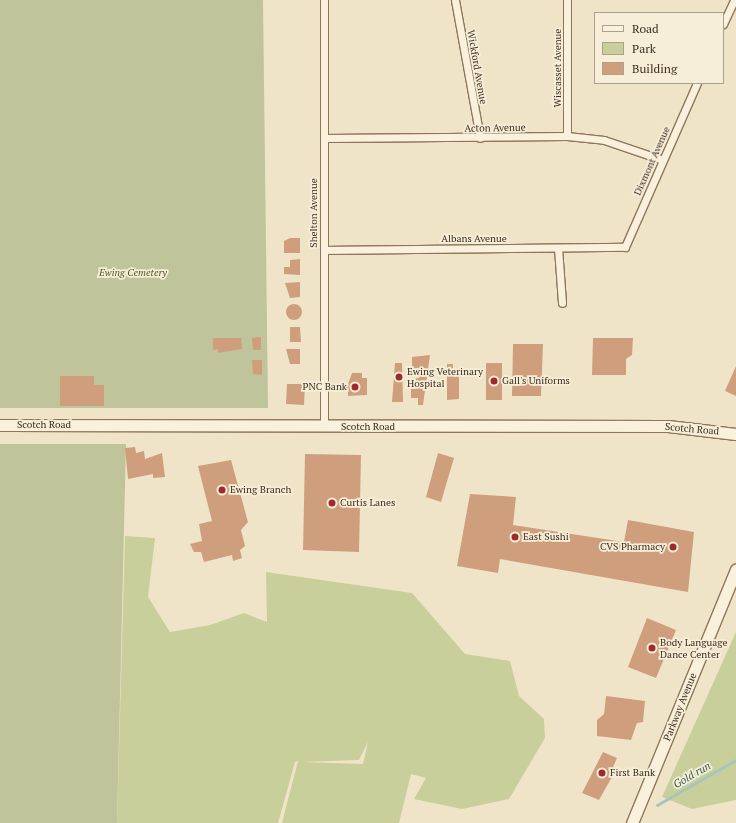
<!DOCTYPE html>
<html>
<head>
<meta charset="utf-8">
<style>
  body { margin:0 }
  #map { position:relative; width:736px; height:823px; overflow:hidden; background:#f0e4c8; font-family:"PT Serif",serif }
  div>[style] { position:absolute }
  .green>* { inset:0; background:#c9cf9b }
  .cemetery>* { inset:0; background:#bfc49a }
  .stream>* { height:2.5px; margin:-1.25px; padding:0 1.25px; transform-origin:1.25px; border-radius:1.25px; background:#a9c4bc }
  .building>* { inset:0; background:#cf9f7d }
  .round { border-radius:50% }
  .roads { filter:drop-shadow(1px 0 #8d765c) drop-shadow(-1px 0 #8d765c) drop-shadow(0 1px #8d765c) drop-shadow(0 -1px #8d765c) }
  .street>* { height:7px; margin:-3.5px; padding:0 3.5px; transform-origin:3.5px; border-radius:3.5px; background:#faf1dc }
  .secondary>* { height:11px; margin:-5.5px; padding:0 5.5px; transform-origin:5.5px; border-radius:5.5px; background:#faf1dc }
  .dots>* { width:11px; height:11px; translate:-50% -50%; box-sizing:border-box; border:2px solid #f7eed8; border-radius:50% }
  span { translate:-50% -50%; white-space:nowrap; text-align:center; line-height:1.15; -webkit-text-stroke:3.5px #f7eed8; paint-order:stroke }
  .street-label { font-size:10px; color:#3d2e20 }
  .park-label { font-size:10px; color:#4d5a26; font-style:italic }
  .poi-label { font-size:10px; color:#3d2e20 }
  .left { translate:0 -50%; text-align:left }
  .right { translate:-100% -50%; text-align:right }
  .water-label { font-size:11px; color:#2f5d5a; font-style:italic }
  .legend { position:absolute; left:594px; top:12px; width:130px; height:72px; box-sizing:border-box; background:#f7eed8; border:1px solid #ada18e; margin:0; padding:5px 7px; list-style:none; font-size:12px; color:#3d2e20 }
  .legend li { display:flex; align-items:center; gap:8px; height:20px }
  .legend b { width:20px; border:1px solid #ada18e }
</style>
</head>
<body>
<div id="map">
  <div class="green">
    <div style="clip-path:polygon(evenodd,125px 536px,155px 538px,148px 597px,170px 632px,210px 625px,244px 613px,267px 622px,266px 572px,412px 593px,465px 654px,510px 661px,519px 696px,544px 719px,545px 738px,509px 799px,462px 809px,414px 799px,426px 778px,411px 774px,399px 823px,282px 823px,298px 761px,295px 762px,278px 823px,117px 823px,125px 536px,368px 742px,363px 764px,301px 762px,359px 760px,368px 742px)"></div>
    <div style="clip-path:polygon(736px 632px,736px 800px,692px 809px,662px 797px)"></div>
  </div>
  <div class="cemetery">
    <div style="clip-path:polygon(0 0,263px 0,268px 408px,0 408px)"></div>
    <div style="clip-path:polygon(0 444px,126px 444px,117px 823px,0 823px)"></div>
  </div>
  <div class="stream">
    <div style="left:657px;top:805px;width:91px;rotate:-29.7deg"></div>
  </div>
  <div class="building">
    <div style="clip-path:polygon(290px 238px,300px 238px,300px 253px,284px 253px,284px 241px)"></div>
    <div style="clip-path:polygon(300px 259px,300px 275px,284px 274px,284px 267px,290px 267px,290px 260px)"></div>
    <div style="clip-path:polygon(300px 282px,300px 297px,290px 298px,285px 283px)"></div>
    <div class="round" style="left:286px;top:304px;width:16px;height:16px"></div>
    <div style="clip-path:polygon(290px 327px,300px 327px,301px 342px,290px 342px)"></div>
    <div style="clip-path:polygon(261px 337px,261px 350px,253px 350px,252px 338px)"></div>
    <div style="clip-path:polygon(213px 338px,241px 338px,242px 349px,218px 353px,218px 349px,213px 350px)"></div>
    <div style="clip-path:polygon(593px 338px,633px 338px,632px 355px,626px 359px,626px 375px,592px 375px)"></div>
    <div style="clip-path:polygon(513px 344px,543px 344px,541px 396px,512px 396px)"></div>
    <div style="clip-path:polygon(286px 349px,300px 349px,300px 364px,290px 364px)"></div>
    <div style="clip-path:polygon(430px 355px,423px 405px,418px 405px,418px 398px,411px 398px,411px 379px,419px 378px,419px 375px,412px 375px,412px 357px)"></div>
    <div style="clip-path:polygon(252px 360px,262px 360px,262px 375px,253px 374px)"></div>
    <div style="clip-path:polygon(395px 363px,402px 363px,403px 402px,392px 402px)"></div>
    <div style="clip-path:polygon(486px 363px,502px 363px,502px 400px,486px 400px)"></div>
    <div style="clip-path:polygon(447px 364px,453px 364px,453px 371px,459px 371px,459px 399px,447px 400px)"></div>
    <div style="clip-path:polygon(736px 366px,736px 396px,725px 391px)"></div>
    <div style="clip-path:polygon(352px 373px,362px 373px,362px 378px,367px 378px,367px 395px,348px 396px,348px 390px,343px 390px,343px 384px,348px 384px)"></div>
    <div style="clip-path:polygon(60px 376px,94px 376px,94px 385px,104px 385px,104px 406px,60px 406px)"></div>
    <div style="clip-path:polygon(287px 384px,305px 384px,304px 405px,286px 404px)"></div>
    <div style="clip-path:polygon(135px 447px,136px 453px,144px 451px,145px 459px,162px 453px,165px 477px,153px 478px,153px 474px,128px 479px,125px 448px)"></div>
    <div style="clip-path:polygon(438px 453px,454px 458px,441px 502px,426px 497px)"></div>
    <div style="clip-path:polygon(305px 454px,361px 455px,359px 552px,303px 550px)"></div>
    <div style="clip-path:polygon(231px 460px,248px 522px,241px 530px,245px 546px,240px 550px,242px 558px,233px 561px,232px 555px,204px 562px,201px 552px,194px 552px,190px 544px,202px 541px,199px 524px,212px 521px,198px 466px)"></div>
    <div style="clip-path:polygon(470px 494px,516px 497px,513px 525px,624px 542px,628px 520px,694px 532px,688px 592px,500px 559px,498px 573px,457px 566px)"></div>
    <div style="clip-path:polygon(647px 618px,676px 630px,656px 678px,628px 667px)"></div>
    <div style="clip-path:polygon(606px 696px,645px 701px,643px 722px,637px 723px,631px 740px,597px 736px,597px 720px,604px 714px)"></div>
    <div style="clip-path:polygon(603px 752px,617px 758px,613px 767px,617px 768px,599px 800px,582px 793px)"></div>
  </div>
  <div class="roads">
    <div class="street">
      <div style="left:324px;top:0;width:427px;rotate:90deg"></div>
      <div style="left:455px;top:0;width:140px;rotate:79.7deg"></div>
      <div style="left:567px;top:0;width:136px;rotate:90deg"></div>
      <div style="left:723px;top:24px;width:26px;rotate:-65deg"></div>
      <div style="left:324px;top:138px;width:243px;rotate:-0.5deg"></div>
      <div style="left:567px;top:136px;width:37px;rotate:6deg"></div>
      <div style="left:604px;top:140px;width:62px;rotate:18.7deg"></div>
      <div style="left:558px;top:248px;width:55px;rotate:85.8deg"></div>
      <div style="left:324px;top:250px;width:301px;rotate:-0.6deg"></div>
      <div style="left:625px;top:247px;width:179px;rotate:-66.3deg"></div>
    </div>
    <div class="secondary">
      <div style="left:0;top:425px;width:668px;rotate:0.09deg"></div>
      <div style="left:668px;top:426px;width:68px;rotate:6.7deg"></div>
      <div style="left:632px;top:823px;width:274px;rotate:-67.7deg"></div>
    </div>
  </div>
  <div class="dots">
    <div style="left:399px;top:377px;background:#9e2a2b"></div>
    <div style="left:494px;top:381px;background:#9e2a2b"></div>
    <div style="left:355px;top:387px;background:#9e2a2b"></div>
    <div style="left:222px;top:490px;background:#9e2a2b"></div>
    <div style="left:332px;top:503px;background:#9e2a2b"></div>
    <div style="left:515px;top:537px;background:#9e2a2b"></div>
    <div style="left:673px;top:547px;background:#9e2a2b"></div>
    <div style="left:652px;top:648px;background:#9e2a2b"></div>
    <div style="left:602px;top:773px;background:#9e2a2b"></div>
  </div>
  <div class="street-label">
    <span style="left:477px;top:67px;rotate:80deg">Wickford Avenue</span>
    <span style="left:558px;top:68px;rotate:-90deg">Wiscasset Avenue</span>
    <span style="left:495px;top:128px;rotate:-1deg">Acton Avenue</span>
    <span style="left:652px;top:161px;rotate:-66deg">Dixmont Avenue</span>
    <span style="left:314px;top:213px;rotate:-90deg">Shelton Avenue</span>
    <span style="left:474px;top:239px">Albans Avenue</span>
    <span style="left:44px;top:425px">Scotch Road</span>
    <span style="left:368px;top:427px">Scotch Road</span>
    <span style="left:692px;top:429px;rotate:5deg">Scotch Road</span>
    <span style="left:680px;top:707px;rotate:-68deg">Parkway Avenue</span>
  </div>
  <div class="park-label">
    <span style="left:133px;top:273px">Ewing Cemetery</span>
  </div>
  <div class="poi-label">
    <span class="left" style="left:407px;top:377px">Ewing Veterinary<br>Hospital</span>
    <span class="left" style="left:502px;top:381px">Gall's Uniforms</span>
    <span class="right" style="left:347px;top:387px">PNC Bank</span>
    <span class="left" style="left:230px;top:490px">Ewing Branch</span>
    <span class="left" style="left:340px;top:503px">Curtis Lanes</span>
    <span class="left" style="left:523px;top:537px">East Sushi</span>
    <span class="right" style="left:665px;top:547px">CVS Pharmacy</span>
    <span class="left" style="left:660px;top:648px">Body Language<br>Dance Center</span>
    <span class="left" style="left:610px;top:773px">First Bank</span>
  </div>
  <div class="water-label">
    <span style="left:692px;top:775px;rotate:-30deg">Gold run</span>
  </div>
  <ul class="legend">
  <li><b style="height:5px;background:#faf1dc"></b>Road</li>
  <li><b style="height:11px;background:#c9cf9b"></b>Park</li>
  <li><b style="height:11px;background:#cf9f7d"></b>Building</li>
  </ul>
</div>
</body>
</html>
